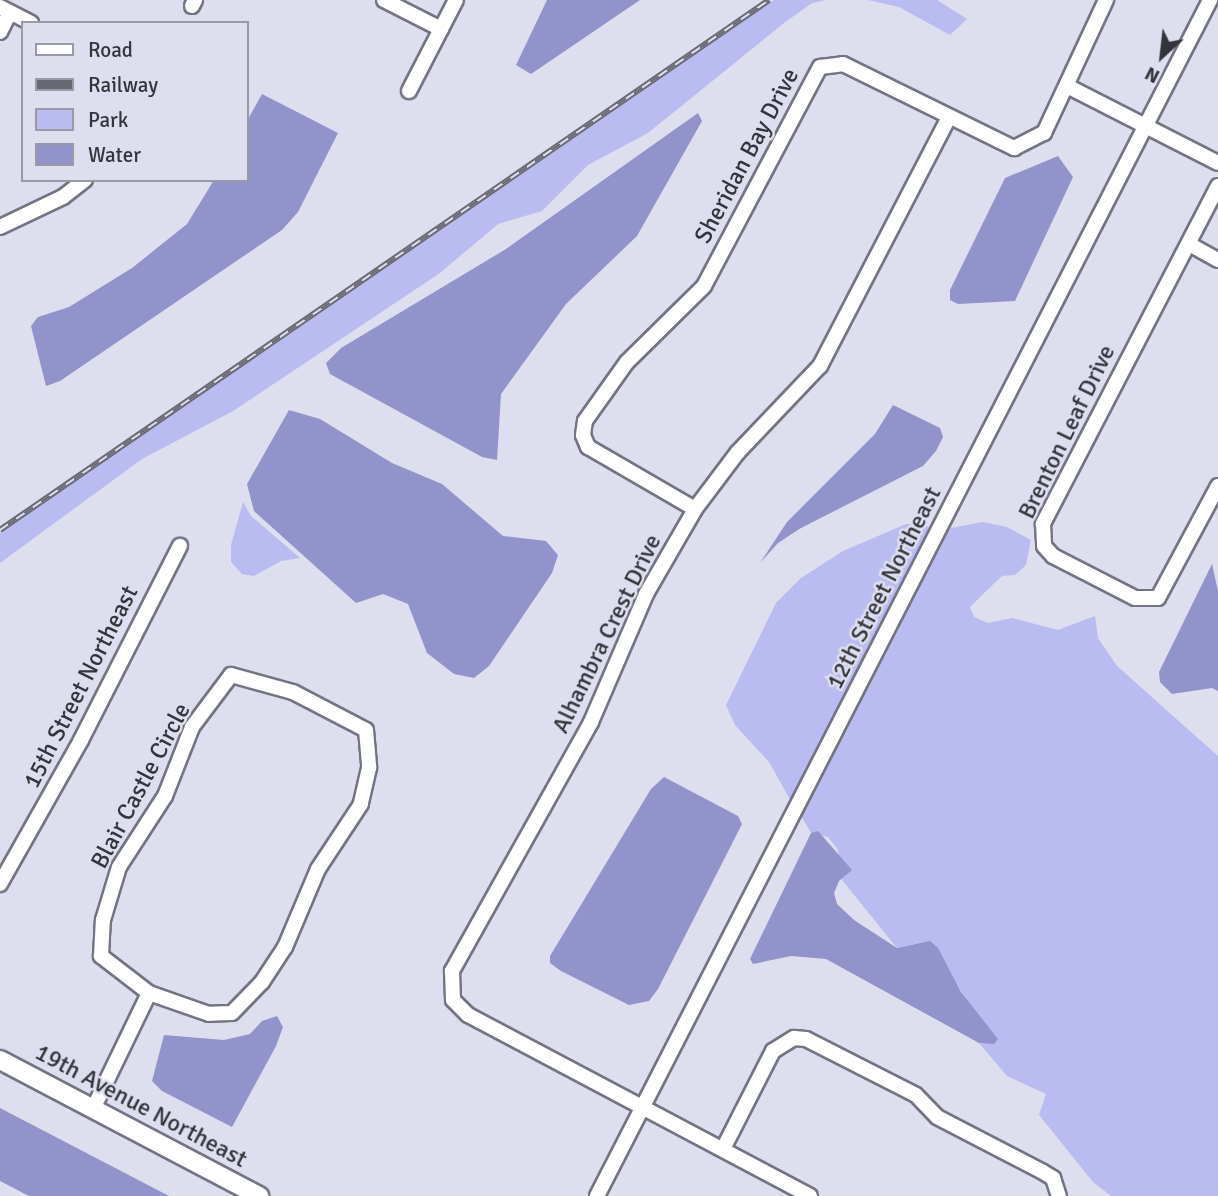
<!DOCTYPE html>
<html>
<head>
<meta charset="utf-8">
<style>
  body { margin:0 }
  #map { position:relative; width:1218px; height:1196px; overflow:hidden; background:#dddeee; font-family:Signika,sans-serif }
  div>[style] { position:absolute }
  .green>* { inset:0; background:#babcf1 }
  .water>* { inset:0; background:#9393cc }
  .roads { filter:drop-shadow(2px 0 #737482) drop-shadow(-2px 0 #737482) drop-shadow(0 2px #737482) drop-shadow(0 -2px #737482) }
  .minor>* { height:14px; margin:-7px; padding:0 7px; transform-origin:7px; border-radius:7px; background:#fff }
  .tertiary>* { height:18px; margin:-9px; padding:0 9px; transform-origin:9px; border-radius:9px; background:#fff }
  .rail>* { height:6px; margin-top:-3px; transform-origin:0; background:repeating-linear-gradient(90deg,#dddeee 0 10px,#686972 0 20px); box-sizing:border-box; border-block:2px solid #686972 }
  span { translate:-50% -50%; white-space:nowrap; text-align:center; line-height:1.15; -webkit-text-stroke:5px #dddeee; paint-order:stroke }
  .street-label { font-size:24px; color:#34353b }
  .legend { position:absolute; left:21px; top:21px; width:228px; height:161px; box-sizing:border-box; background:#dddeee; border:2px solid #999aa6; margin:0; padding:9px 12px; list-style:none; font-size:21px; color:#34353b }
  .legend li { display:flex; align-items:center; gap:14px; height:35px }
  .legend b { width:35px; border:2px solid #999aa6 }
  .north { position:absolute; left:1127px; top:21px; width:70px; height:70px; -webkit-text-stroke:5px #dddeee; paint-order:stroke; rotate:207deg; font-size:19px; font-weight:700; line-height:28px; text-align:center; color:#34353b }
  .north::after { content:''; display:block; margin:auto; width:24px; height:32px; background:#34353b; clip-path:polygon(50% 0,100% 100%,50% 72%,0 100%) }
</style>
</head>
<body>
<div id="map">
  <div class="green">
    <div style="clip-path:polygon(774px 0,826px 0,812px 3px,784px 23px,648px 133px,588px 165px,542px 211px,498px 224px,440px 273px,233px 411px,142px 459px,0 563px,0 533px)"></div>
    <div style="clip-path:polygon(868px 0,937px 0,967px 19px,950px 35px,899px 7px)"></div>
    <div style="clip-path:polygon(243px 502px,251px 516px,300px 558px,281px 561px,254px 576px,242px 574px,231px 562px,231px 545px)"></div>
    <div style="clip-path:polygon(982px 522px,1007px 527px,1031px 540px,1026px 565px,1015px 575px,1002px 576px,982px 595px,970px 607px,974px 617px,988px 623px,1012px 618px,1058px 630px,1095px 616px,1098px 638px,1117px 666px,1218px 756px,1218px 1196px,1111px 1196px,1093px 1182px,1039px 1115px,1046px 1094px,1007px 1076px,979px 1043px,985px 1044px,976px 1014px,952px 977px,915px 944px,897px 948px,842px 880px,838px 850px,828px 837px,811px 833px,800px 814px,946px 529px)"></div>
    <div style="clip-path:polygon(906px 524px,934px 527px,792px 803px,769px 762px,735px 725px,726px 705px,776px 603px,801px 578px,843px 551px)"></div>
  </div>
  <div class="water">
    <div style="clip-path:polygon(547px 0,640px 0,531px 74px,516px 65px)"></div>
    <div style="clip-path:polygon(262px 94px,338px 133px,298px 212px,282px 230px,60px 381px,46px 386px,31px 326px,38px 317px,69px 307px,132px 268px,187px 224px,214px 180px,247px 180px,247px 121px)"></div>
    <div style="clip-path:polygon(698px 113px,702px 121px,637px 236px,566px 304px,501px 394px,497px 460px,482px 457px,330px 374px,326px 363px,341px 348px,506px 249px)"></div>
    <div style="clip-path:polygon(1058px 156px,1073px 177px,1015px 301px,958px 304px,950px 300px,950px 290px,1005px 178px)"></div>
    <div style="clip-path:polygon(893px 405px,940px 428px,943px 437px,936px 451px,923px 466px,801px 528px,778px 543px,760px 563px,787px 522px,875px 434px)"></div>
    <div style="clip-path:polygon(289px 410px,320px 419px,392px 463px,442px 484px,503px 536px,546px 541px,558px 555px,552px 573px,489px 666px,474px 678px,454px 674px,427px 653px,408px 604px,383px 594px,356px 603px,254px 511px,247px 484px)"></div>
    <div style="clip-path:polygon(1212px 564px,1218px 591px,1218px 691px,1212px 688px,1172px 694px,1160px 682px,1159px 672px)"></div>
    <div style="clip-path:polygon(664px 777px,738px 816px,742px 824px,658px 989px,649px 1001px,629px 1005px,561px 971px,550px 963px,550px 956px,651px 789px)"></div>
    <div style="clip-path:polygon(818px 831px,852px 870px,839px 881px,834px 893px,837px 904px,854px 920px,897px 948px,930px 941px,938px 948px,961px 992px,998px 1039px,994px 1044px,979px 1043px,826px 959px,791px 956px,753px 964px,750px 959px,811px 833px)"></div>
    <div style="clip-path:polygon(277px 1016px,283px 1027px,276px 1046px,232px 1127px,162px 1091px,152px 1081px,164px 1035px,224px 1040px,250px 1034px,262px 1021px)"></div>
    <div style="clip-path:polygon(0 1108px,169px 1196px,29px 1196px,0 1181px)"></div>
  </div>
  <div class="roads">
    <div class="minor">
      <div style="left:384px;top:0;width:64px;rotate:27deg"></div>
      <div style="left:192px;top:6px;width:7px;rotate:-63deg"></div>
      <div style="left:0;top:7px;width:35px;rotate:27deg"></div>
      <div style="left:0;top:32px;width:22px;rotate:-63deg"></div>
      <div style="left:1067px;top:86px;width:169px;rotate:27deg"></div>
      <div style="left:409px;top:91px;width:102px;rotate:-62.7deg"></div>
      <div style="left:1218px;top:186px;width:381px;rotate:117.4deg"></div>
      <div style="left:1043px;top:524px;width:22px;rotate:87deg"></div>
      <div style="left:1044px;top:546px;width:13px;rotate:48deg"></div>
      <div style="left:1053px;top:556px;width:92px;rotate:27.1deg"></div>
      <div style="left:1135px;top:598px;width:23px"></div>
      <div style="left:1158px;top:598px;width:127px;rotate:-61.8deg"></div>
      <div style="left:0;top:227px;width:70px;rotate:-25.5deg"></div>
      <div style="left:63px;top:197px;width:28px;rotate:-38deg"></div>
      <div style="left:1189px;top:244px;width:33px;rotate:29deg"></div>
      <div style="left:695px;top:509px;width:124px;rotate:-149.9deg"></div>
      <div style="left:588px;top:447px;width:13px;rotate:-113deg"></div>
      <div style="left:583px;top:435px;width:14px;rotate:-82deg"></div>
      <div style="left:585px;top:421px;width:72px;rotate:-54.6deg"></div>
      <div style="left:627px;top:362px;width:108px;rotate:-44.6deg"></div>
      <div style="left:704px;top:286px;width:248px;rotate:-62.1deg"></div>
      <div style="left:820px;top:67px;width:23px;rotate:-7deg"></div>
      <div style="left:843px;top:64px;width:191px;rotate:26.2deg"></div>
      <div style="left:1014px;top:148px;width:34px;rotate:-27deg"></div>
      <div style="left:1044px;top:133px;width:147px;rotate:-65deg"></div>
      <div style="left:231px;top:675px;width:64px;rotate:15.3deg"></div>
      <div style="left:293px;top:692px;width:82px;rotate:27.5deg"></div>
      <div style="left:366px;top:730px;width:38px;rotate:85deg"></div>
      <div style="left:369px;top:768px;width:37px;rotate:103deg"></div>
      <div style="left:361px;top:804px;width:78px;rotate:123.5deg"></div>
      <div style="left:318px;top:869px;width:85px;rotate:112.9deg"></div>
      <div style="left:285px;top:947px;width:42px;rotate:123.3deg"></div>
      <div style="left:262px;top:982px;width:43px;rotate:134.1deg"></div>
      <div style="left:232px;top:1013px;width:23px;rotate:178deg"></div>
      <div style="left:209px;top:1014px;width:64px;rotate:-160.7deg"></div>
      <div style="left:149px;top:993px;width:61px;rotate:-142.4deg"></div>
      <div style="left:101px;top:956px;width:36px;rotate:-87deg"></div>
      <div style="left:103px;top:920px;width:55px;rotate:-73.2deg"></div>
      <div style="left:119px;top:867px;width:85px;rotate:-57.1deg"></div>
      <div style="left:165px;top:796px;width:74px;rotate:-68.6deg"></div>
      <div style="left:192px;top:727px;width:65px;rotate:-53.1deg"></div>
      <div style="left:0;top:884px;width:165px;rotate:-60.6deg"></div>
      <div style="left:81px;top:740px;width:218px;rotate:-63deg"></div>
      <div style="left:93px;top:1109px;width:129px;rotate:-64.2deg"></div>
      <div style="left:723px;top:1149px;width:110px;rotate:-63deg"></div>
      <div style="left:773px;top:1051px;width:25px;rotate:-32deg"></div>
      <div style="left:794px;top:1038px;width:12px;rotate:5deg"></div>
      <div style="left:806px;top:1039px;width:123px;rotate:27deg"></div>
      <div style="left:916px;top:1095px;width:30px;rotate:46deg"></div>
      <div style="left:937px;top:1117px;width:119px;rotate:27.4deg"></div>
      <div style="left:1043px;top:1172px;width:12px;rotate:31deg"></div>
      <div style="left:1053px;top:1178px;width:19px;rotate:72deg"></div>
      <div style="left:597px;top:1196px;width:1344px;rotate:-62.86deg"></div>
      <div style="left:810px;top:1196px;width:387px;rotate:-152.1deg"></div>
      <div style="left:468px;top:1015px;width:21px;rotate:-135deg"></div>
      <div style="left:453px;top:1000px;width:29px;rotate:-92deg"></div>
      <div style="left:452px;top:971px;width:285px;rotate:-60.8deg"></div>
      <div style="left:591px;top:722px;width:139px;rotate:-66.7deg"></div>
      <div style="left:646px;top:594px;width:98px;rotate:-60deg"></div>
      <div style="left:695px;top:509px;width:71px;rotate:-53deg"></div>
      <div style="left:738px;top:452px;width:119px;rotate:-46.4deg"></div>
      <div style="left:820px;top:366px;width:278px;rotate:-62.6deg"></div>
    </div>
    <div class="tertiary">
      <div style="left:0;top:1060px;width:293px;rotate:27.7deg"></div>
    </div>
  </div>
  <div class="rail">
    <div style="left:0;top:530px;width:934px;rotate:-34.57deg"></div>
  </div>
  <div class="street-label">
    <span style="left:747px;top:156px;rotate:-62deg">Sheridan Bay Drive</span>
    <span style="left:1067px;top:432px;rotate:-64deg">Brenton Leaf Drive</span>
    <span style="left:884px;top:588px;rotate:-63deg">12th Street Northeast</span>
    <span style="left:607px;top:634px;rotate:-64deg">Alhambra Crest Drive</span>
    <span style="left:81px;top:687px;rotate:-63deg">15th Street Northeast</span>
    <span style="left:141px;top:786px;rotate:-62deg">Blair Castle Circle</span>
    <span style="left:141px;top:1106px;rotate:28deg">19th Avenue Northeast</span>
  </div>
  <ul class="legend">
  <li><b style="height:9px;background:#fff"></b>Road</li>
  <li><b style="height:9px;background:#686972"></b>Railway</li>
  <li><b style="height:19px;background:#babcf1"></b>Park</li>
  <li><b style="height:19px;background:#9393cc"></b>Water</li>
  </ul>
  <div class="north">N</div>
</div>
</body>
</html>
